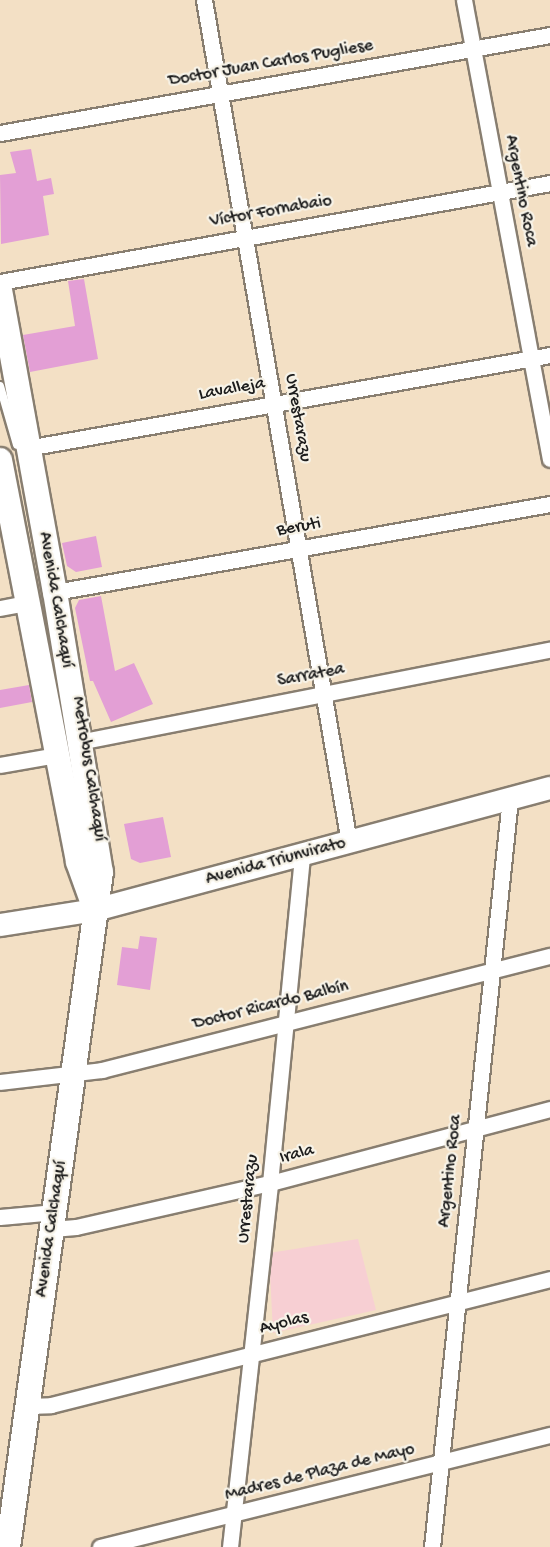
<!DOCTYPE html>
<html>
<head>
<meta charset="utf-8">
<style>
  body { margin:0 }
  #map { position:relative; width:550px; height:1547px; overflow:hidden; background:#f3e0c5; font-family:"Gochi Hand",sans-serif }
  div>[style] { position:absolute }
  .built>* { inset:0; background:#f7cfd3 }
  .building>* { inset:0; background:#e39fd5 }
  .roads { filter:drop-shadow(2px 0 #887e70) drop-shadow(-2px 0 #887e70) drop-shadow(0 2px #887e70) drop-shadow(0 -2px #887e70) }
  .lane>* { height:8px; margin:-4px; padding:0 4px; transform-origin:4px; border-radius:4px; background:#fff }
  .street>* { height:15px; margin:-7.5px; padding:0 7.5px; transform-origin:7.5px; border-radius:7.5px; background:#fff }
  .secondary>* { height:22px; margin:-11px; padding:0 11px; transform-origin:11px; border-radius:11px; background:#fff }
  .primary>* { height:24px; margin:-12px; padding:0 12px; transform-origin:12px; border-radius:12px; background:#fff }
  span { translate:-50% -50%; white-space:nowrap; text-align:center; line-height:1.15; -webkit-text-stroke:4.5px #f7f3e8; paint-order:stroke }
  .street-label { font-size:18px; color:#1c1c1c }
</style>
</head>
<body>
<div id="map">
  <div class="built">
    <div style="clip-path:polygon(358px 1239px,376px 1310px,273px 1333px,269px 1253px)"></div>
  </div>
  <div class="building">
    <div style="clip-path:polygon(31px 149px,37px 181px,51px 178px,54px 194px,43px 196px,49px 235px,1px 244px,0 175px,16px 173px,10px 152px)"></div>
    <div style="clip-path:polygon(84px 279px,98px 359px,30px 372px,23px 335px,75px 326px,68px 281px)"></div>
    <div style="clip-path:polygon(96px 536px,102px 567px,76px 572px,67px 566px,62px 543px)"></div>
    <div style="clip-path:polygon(101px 596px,115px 671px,134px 663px,153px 704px,111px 722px,93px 681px,90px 681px,75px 608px,79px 600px)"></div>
    <div style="clip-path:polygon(29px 685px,32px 702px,0 708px,0 690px)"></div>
    <div style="clip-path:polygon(163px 817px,171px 857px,140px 863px,131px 859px,124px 824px)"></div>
    <div style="clip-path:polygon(140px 936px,157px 938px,150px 990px,117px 985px,122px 947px,138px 949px)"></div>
  </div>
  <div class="roads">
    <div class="lane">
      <div style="left:0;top:386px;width:61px;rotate:73.9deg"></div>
    </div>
    <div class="street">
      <div style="left:204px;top:0;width:854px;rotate:80.23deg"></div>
      <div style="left:464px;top:0;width:467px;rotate:79.4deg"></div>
      <div style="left:0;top:133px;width:559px;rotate:-10.1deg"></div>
      <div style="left:0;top:282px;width:559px;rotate:-10.2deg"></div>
      <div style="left:27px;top:448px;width:531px;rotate:-10.08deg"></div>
      <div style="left:55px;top:592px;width:503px;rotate:-10.08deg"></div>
      <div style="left:0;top:608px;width:26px;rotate:-11deg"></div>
      <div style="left:79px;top:742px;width:480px;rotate:-11.1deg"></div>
      <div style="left:0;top:765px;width:58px;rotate:-10deg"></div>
      <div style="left:0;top:1082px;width:103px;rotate:-6.7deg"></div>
      <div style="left:102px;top:1070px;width:462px;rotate:-14.3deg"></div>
      <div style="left:0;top:1217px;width:55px;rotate:-5.2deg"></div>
      <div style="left:52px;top:1229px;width:24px;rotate:-5deg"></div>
      <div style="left:76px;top:1227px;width:199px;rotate:-12.8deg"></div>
      <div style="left:270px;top:1183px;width:290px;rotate:-14.8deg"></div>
      <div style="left:27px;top:1406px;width:24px;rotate:-2deg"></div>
      <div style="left:51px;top:1405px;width:515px;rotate:-14.17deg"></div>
      <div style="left:100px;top:1547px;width:464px;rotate:-14deg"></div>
      <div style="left:230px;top:1547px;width:366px;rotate:-83.7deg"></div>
      <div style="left:270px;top:1183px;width:330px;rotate:-84.4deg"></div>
      <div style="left:432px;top:1547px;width:752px;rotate:-84.05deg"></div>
    </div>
    <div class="secondary">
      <div style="left:0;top:925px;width:96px;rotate:-9deg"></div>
      <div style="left:95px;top:910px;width:471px;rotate:-15deg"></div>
    </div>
    <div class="primary">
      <div style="left:0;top:290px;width:307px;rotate:79.7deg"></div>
      <div style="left:55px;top:592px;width:284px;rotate:80.7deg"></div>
      <div style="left:101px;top:872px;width:681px;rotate:97.84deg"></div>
      <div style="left:0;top:460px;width:409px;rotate:79deg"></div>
      <div style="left:78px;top:862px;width:50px;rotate:70.1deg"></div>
    </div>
  </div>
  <div class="street-label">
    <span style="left:271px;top:64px;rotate:-10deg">Doctor Juan Carlos Pugliese</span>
    <span style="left:520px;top:191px;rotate:79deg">Argentino Roca</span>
    <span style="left:271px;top:212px;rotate:-10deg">Víctor Fornabaio</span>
    <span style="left:232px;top:390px;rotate:-10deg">Lavalleja</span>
    <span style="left:297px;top:418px;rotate:80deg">Urrestarazu</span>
    <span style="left:299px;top:528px;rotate:-10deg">Beruti</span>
    <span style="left:55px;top:600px;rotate:80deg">Avenida Calchaquí</span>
    <span style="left:311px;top:676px;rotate:-11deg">Sarratea</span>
    <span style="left:88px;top:769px;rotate:81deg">Metrobus Calchaquí</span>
    <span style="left:276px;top:862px;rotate:-15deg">Avenida Triunvirato</span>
    <span style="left:271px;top:1006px;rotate:-14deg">Doctor Ricardo Balbín</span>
    <span style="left:297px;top:1155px;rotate:-15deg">Irala</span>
    <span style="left:451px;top:1171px;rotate:-84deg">Argentino Roca</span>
    <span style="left:249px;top:1199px;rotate:-84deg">Urrestarazu</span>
    <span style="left:52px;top:1229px;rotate:-82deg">Avenida Calchaquí</span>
    <span style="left:284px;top:1324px;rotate:-14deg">Ayolas</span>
    <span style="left:320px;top:1473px;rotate:-14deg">Madres de Plaza de Mayo</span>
  </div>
</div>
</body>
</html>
